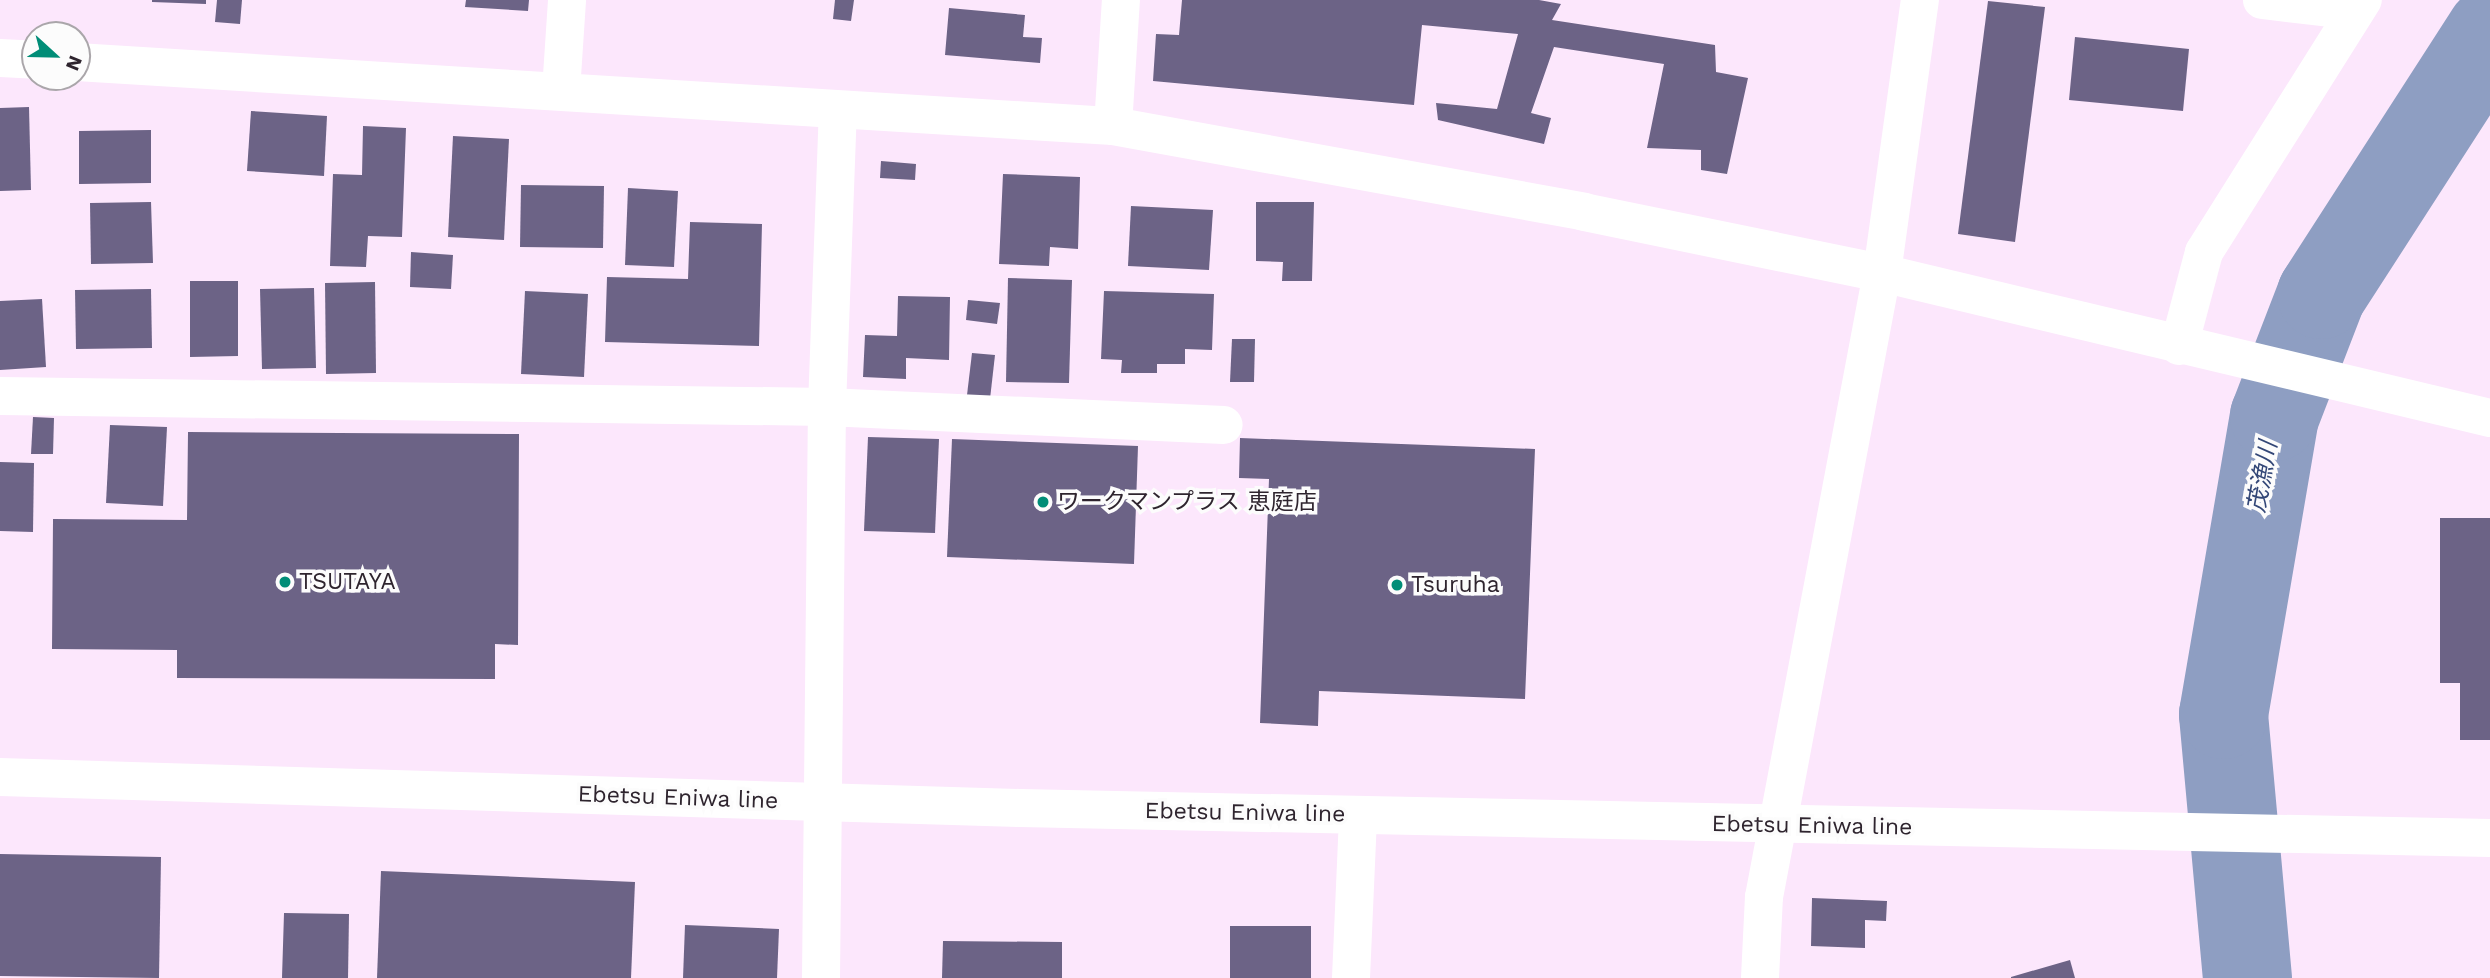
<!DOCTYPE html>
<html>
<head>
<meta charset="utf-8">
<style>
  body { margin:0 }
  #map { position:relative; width:2490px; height:978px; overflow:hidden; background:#fce7fc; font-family:"Work Sans","Noto Sans JP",sans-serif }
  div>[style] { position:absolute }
  .river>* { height:89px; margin:-44.5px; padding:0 44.5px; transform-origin:44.5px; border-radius:44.5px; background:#8e9ec2 }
  .building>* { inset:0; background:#6c6386 }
  .street>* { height:38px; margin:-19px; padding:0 19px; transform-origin:19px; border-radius:19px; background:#fff }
  .secondary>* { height:38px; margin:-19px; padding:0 19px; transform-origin:19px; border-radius:19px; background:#fff }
  .primary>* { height:38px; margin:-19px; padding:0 19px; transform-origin:19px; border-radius:19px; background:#fff }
  .dots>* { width:19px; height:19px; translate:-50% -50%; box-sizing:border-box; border:4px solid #fcfcfc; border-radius:50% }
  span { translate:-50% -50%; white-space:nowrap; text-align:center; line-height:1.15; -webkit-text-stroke:7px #fcfcfc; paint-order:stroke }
  .poi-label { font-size:23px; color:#2e242e }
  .left { translate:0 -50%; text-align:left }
  .street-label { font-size:23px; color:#2e242e }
  .water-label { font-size:24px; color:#334777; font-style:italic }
  .north { position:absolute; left:21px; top:21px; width:70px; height:70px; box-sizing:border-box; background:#fcfcfc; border:2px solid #aaa6aa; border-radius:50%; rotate:112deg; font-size:19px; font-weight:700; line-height:28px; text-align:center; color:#2e242e }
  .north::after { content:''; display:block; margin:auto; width:24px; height:32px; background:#008d77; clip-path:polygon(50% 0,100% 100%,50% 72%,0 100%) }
</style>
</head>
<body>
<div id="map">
  <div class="river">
    <div style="left:2247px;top:978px;width:265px;rotate:-95.2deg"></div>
    <div style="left:2223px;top:714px;width:302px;rotate:-80.3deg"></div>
    <div style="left:2274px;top:416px;width:131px;rotate:-68.9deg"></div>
    <div style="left:2321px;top:294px;width:312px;rotate:-57.2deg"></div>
  </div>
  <div class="building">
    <div style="clip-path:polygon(152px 0,206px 0,206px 4px,152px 2px)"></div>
    <div style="clip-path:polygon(217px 0,242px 0,240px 24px,215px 22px)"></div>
    <div style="clip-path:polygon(466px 0,529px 0,528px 11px,465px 7px)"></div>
    <div style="clip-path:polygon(835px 0,854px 0,851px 21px,833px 19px)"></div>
    <div style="clip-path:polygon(1182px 0,1539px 0,1561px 4px,1552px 20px,1715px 45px,1716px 72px,1748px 78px,1727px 174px,1701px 170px,1701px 150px,1647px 148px,1664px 64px,1554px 47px,1531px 113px,1551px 118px,1544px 144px,1438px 120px,1436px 103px,1497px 109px,1518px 34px,1422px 25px,1414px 105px,1153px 81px,1156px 34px,1179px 35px)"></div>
    <div style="clip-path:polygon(1988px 1px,2045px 7px,2015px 242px,1958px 234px)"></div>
    <div style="clip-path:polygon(949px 8px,1025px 15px,1023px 37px,1042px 38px,1040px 63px,945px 55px)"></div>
    <div style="clip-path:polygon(2075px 37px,2189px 49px,2183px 111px,2069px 100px)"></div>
    <div style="clip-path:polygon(29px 107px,31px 190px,0 191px,0 108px)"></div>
    <div style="clip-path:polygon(251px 111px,327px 116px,324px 176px,247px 171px)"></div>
    <div style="clip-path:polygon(363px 126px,406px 128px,402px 237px,368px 236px,366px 267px,330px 266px,333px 174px,362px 175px)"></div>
    <div style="clip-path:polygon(151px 130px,151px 183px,79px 184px,79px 131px)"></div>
    <div style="clip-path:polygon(453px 136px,509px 139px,504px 240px,448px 237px)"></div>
    <div style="clip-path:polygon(881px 161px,916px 164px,915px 180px,880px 178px)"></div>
    <div style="clip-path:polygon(1003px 174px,1080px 177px,1078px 249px,1050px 247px,1049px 266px,999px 264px)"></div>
    <div style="clip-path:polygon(521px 185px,604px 186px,603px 248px,520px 247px)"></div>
    <div style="clip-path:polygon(628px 188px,678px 191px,674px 267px,625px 265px)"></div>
    <div style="clip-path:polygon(151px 202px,153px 263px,91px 264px,90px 203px)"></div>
    <div style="clip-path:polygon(1256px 202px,1314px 202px,1312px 281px,1282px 281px,1283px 262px,1256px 261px)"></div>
    <div style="clip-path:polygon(1131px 206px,1213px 210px,1209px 270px,1128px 266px)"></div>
    <div style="clip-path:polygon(690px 222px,762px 224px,759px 346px,605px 342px,607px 277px,688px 279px)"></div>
    <div style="clip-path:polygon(411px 252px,453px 255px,451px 289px,410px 287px)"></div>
    <div style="clip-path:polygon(1008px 278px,1072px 280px,1069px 383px,1006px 382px)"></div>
    <div style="clip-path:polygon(190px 281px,238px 281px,238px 356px,190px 357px)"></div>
    <div style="clip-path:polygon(375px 282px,376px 373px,326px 374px,325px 283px)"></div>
    <div style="clip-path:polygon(314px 288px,316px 368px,262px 369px,260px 289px)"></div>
    <div style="clip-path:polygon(151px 289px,152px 348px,76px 349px,75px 290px)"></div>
    <div style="clip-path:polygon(525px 291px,588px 294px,584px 377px,521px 374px)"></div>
    <div style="clip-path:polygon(1104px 291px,1214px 294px,1212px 350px,1185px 349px,1185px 364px,1157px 364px,1157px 373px,1121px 373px,1122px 360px,1101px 359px)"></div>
    <div style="clip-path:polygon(898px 296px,950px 297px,949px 360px,906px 358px,906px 379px,863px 377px,865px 335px,897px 336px)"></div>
    <div style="clip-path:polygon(42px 299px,46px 367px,0 370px,0 301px)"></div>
    <div style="clip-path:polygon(968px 300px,1000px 303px,997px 324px,966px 320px)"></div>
    <div style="clip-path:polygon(1232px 339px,1255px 339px,1254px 382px,1230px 382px)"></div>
    <div style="clip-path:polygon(972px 353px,995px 355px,990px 399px,967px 395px)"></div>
    <div style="clip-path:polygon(33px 417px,54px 418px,53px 454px,31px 454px)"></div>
    <div style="clip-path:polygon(110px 425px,167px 427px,163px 506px,106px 503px)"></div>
    <div style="clip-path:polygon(188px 432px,519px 434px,518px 645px,495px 644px,495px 679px,177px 678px,177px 650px,52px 649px,53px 519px,187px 520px)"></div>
    <div style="clip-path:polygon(868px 437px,939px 439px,935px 533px,864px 531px)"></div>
    <div style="clip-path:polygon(1240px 438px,1535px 449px,1525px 699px,1319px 691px,1318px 726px,1260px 723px,1269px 479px,1239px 478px)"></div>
    <div style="clip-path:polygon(952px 439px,1138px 446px,1134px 564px,947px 557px)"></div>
    <div style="clip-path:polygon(0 462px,34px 463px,33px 532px,0 531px)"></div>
    <div style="clip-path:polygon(2440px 518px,2490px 518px,2490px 740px,2460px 740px,2460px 683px,2440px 683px)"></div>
    <div style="clip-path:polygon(0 854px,161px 857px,159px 978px,0 976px)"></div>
    <div style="clip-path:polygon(381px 871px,635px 882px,631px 978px,377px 978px)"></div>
    <div style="clip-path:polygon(1812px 898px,1887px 901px,1886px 921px,1865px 920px,1865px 948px,1811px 946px)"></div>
    <div style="clip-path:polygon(284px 913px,349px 914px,348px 978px,282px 978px)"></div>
    <div style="clip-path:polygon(685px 925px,779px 929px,777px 978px,683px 978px)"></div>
    <div style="clip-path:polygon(1230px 926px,1311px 926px,1311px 978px,1230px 978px)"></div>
    <div style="clip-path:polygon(943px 941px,1062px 942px,1062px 978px,942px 978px)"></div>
    <div style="clip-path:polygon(2070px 960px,2075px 978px,2011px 978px,2011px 977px)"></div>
  </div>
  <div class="street">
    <div style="left:2262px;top:0;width:94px;rotate:6.7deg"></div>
    <div style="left:561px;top:91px;width:91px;rotate:-86.2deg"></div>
    <div style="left:1113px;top:126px;width:126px;rotate:-86.4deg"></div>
    <div style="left:2179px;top:346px;width:97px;rotate:-75.1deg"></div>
    <div style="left:2204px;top:252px;width:298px;rotate:-57.8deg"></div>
    <div style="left:0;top:396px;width:827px;rotate:0.76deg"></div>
    <div style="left:827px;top:407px;width:397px;rotate:2.6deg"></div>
    <div style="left:821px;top:978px;width:571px;rotate:-89.4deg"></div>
    <div style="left:827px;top:407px;width:295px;rotate:-87.9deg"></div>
    <div style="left:1351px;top:978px;width:162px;rotate:-87.5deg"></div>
    <div style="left:1760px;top:978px;width:81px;rotate:-87.2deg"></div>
    <div style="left:1764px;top:897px;width:635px;rotate:-79.29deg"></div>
    <div style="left:1882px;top:273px;width:276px;rotate:-82.1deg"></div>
  </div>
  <div class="secondary">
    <div style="left:0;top:58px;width:35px;rotate:3deg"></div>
    <div style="left:77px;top:62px;width:1038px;rotate:3.54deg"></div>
    <div style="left:1113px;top:126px;width:479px;rotate:10.3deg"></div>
    <div style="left:1584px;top:212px;width:304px;rotate:11.6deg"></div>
    <div style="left:1882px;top:273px;width:625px;rotate:13.41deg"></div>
  </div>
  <div class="primary">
    <div style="left:0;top:777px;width:1020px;rotate:1.74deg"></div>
    <div style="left:1020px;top:808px;width:1470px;rotate:1.17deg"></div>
  </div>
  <div class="dots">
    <div style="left:1043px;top:502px;background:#008d77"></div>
    <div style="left:285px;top:582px;background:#008d77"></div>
    <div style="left:1397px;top:585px;background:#008d77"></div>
  </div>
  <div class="poi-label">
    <span class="left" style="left:1057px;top:502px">ワークマンプラス 恵庭店</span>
    <span class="left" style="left:299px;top:582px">TSUTAYA</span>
    <span class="left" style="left:1411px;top:585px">Tsuruha</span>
  </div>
  <div class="street-label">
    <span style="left:678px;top:798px;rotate:2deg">Ebetsu Eniwa line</span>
    <span style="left:1245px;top:813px;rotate:1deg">Ebetsu Eniwa line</span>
    <span style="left:1812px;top:826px;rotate:1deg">Ebetsu Eniwa line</span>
  </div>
  <div class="water-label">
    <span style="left:2263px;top:477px;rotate:-80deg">茂漁川</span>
  </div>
  <div class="north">N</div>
</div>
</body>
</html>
